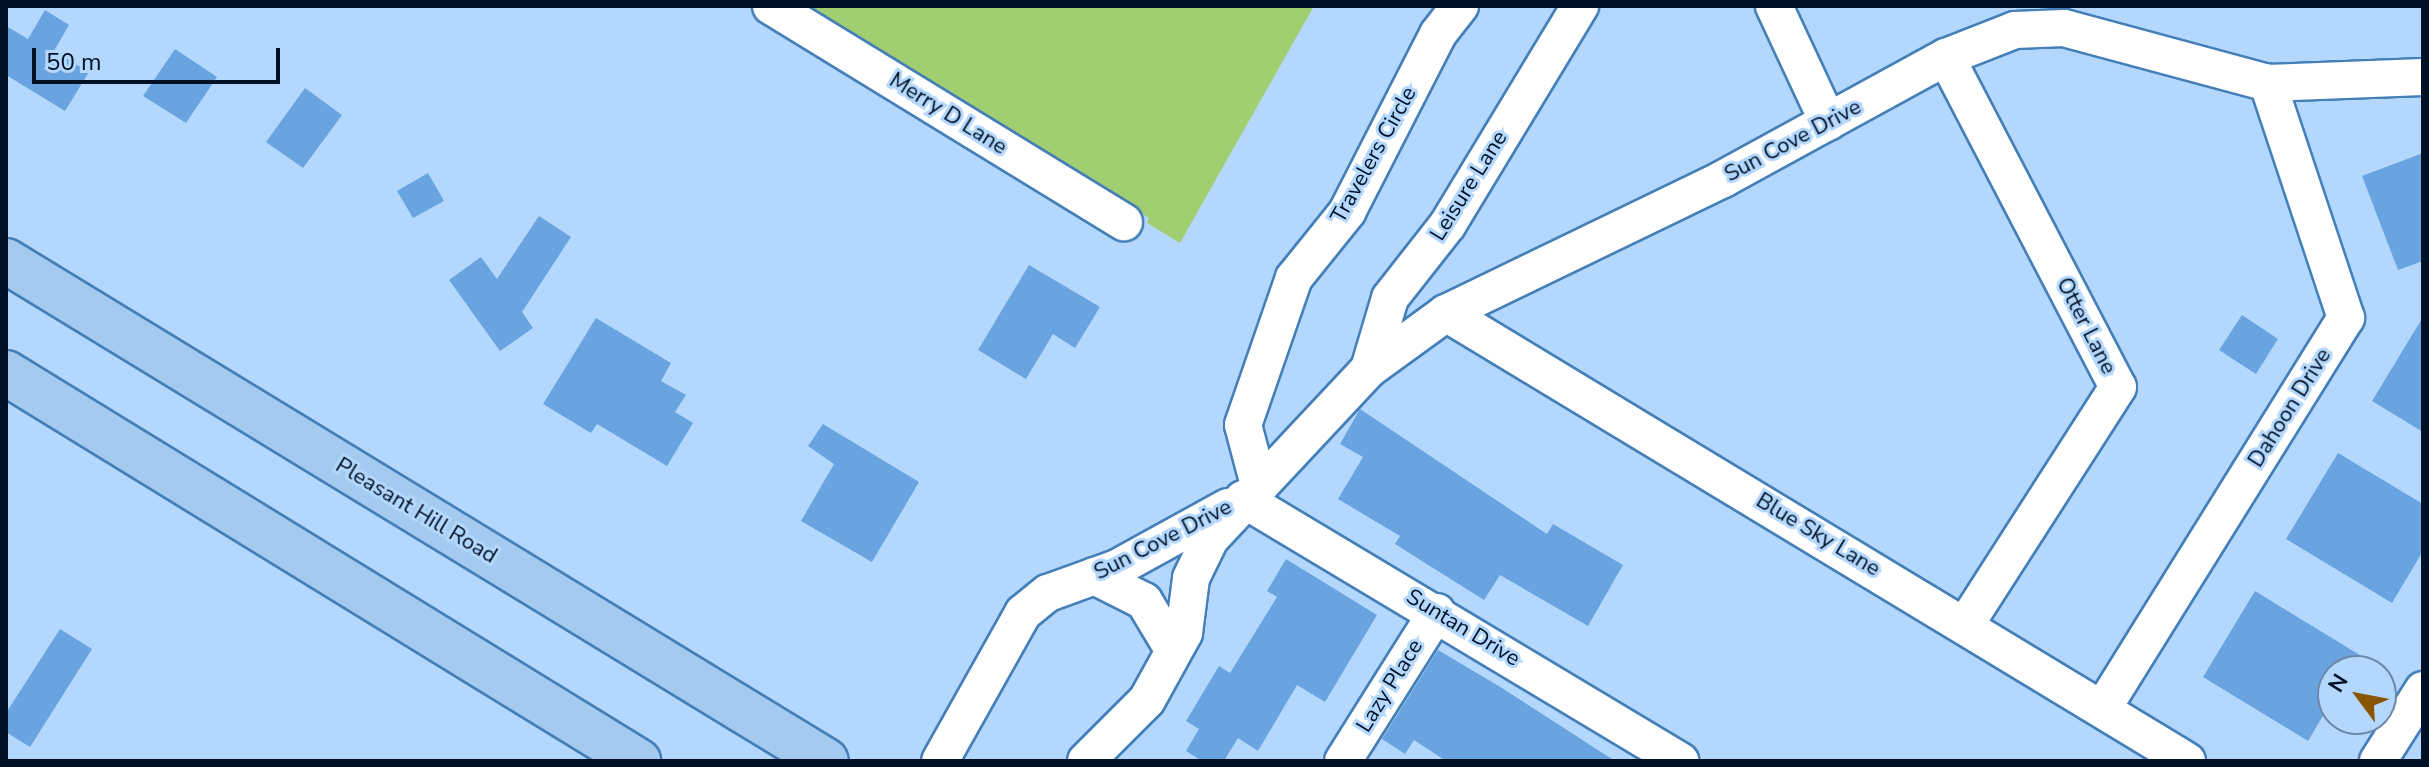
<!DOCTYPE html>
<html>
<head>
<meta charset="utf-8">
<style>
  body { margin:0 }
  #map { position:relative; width:2429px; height:767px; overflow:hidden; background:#b4d8fd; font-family:"Nunito Sans",sans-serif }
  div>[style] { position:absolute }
  .green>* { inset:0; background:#a2ce72 }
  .building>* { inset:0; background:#6aa4e0 }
  .roads { filter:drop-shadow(2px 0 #457fb8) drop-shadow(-2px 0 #457fb8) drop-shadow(0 2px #457fb8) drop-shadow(0 -2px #457fb8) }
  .street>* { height:36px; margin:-18px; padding:0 18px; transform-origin:18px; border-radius:18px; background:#fff }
  .primary>* { height:44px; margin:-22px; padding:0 22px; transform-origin:22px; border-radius:22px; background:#a5caf0 }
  span { translate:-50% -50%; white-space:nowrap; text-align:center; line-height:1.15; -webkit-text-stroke:6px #b4d8fd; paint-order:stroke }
  .street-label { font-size:22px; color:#001126 }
  .frame { position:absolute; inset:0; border:8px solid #001126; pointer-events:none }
  .north { position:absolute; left:2317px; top:655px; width:80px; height:80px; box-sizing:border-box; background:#b4d8fd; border:2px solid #6c88a7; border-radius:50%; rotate:302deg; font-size:22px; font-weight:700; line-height:32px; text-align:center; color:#001126 }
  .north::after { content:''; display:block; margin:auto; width:28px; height:36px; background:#895500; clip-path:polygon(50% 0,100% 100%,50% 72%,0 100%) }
  .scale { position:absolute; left:32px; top:48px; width:248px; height:36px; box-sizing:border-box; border:4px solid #001126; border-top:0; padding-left:10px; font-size:24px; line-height:28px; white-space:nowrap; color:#001126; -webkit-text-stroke:6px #b4d8fd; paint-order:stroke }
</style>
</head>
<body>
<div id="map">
  <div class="green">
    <div style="clip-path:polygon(803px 6px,1314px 6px,1180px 243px,1147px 223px,1149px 218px)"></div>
  </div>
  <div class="building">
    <div style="clip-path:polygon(45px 10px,69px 25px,54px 51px,89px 72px,65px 111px,6px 75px,6px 26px,28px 39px)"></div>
    <div style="clip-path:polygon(175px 49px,217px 77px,186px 123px,143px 96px)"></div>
    <div style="clip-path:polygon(305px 88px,342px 115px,303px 168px,266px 142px)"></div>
    <div style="clip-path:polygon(2423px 153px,2423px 261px,2398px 270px,2362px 176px)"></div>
    <div style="clip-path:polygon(428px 173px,444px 201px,413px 218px,397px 191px)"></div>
    <div style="clip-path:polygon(539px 216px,571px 237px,522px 312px,533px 328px,500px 351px,449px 280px,481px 257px,497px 279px)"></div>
    <div style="clip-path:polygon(1029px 265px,1100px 307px,1075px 348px,1053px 334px,1026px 379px,978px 350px)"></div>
    <div style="clip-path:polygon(2242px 315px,2278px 339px,2256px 374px,2219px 350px)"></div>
    <div style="clip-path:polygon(2423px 317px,2423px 432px,2372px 401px)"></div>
    <div style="clip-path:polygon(596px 318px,671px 363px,661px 381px,686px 395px,675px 412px,693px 423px,667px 466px,597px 424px,591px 433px,543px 404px)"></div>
    <div style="clip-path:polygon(1360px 409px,1547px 534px,1553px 524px,1623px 565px,1588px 626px,1500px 575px,1484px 600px,1395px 544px,1400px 536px,1338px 499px,1363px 457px,1340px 444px)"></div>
    <div style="clip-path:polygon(823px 424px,919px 482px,872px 562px,801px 521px,834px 464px,808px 446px)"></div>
    <div style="clip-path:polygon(2338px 453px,2423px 504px,2423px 551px,2392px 603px,2286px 539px)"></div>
    <div style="clip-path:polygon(1286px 559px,1377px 615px,1325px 702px,1297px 685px,1258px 751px,1238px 738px,1224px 761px,1202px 761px,1186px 751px,1199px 729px,1186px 721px,1219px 666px,1230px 673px,1277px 597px,1267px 591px)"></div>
    <div style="clip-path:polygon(2255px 591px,2386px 671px,2333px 671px,2333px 699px,2308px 741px,2203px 677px)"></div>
    <div style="clip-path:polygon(60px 629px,92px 649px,30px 747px,6px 732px,6px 713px)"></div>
    <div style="clip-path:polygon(1438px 650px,1502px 688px,1615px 761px,1446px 761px,1414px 740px,1405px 754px,1382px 739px)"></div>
  </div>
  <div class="roads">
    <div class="street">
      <div style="left:771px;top:6px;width:414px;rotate:31.5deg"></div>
      <div style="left:1774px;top:6px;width:128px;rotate:65deg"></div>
      <div style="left:1946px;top:57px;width:372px;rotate:62.5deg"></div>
      <div style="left:2118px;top:387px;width:282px;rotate:122.7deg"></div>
      <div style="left:1446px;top:313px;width:866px;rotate:31.16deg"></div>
      <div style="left:1369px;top:369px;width:74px;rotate:-73.5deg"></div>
      <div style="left:1390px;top:298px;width:94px;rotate:-51.9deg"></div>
      <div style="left:1448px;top:224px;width:255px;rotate:-58.8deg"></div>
      <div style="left:1259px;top:485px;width:62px;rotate:-104.9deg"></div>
      <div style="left:1243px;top:425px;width:156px;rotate:-70.9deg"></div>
      <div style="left:1294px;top:278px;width:85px;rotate:-51.2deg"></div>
      <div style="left:1347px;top:212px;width:200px;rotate:-62.9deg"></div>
      <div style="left:1438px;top:34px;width:36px;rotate:-52deg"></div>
      <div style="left:1243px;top:499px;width:510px;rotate:30.94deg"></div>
      <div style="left:1094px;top:576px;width:56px;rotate:26.6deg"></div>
      <div style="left:1144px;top:601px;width:58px;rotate:59deg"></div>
      <div style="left:2103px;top:708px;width:460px;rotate:-58.1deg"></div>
      <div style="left:2346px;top:318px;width:248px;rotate:-108.4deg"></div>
      <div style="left:940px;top:761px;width:170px;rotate:-60.7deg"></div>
      <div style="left:1023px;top:613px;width:32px;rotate:-39deg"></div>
      <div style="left:1048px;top:593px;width:73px;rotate:-19.9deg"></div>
      <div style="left:1117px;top:568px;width:127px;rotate:-28.8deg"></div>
      <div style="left:1086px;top:761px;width:86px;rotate:-45deg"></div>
      <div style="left:1147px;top:700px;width:77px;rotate:-61.1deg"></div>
      <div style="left:1184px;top:633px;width:55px;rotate:-82.7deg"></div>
      <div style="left:1191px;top:578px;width:43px;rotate:-64deg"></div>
      <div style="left:1210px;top:539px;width:233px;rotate:-46.9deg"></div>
      <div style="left:1369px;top:369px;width:95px;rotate:-36deg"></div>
      <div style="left:1446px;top:313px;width:308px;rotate:-25.8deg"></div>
      <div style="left:1723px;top:179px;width:254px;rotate:-28.7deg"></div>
      <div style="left:1946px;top:57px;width:74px;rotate:-21.4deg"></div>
      <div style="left:2015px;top:30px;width:49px;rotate:-2.3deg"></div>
      <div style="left:2064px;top:28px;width:211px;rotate:15.1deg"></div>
      <div style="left:2268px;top:83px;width:155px;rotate:-2.2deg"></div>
      <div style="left:1343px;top:761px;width:176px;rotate:-57.8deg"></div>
      <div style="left:2378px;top:761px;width:84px;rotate:-57.6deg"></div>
    </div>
    <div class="primary">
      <div style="left:6px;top:261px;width:960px;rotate:31.37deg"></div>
      <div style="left:6px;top:373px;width:742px;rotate:31.55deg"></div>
    </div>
  </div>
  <div class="street-label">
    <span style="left:948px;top:114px;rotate:32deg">Merry D Lane</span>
    <span style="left:1793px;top:141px;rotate:-28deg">Sun Cove Drive</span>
    <span style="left:1374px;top:155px;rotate:-61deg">Travelers Circle</span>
    <span style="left:1469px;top:186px;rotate:-58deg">Leisure Lane</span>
    <span style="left:2086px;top:326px;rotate:63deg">Otter Lane</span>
    <span style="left:2290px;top:408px;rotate:-58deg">Dahoon Drive</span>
    <span style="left:416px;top:511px;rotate:31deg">Pleasant Hill Road</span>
    <span style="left:1818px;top:535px;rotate:31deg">Blue Sky Lane</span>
    <span style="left:1163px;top:540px;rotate:-27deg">Sun Cove Drive</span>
    <span style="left:1463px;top:628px;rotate:31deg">Suntan Drive</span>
    <span style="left:1390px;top:686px;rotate:-58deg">Lazy Place</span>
  </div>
  <div class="frame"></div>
  <div class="north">N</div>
  <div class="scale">50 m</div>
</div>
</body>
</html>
